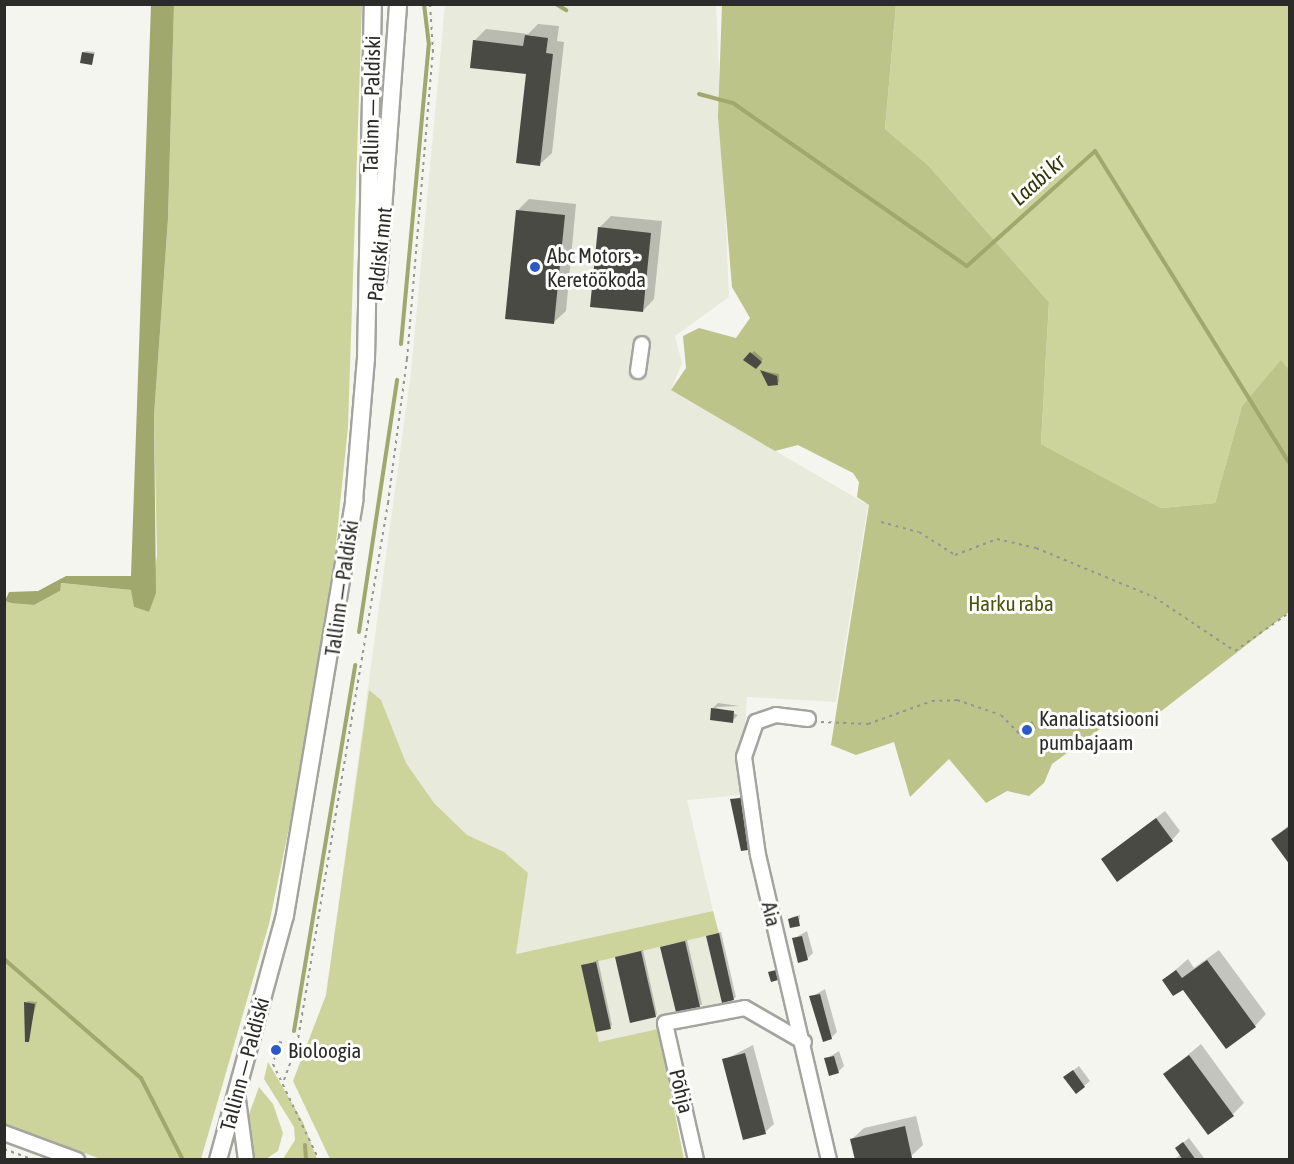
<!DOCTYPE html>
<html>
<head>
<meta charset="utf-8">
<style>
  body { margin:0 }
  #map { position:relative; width:1294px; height:1164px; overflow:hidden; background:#f4f5ee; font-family:"Asap Condensed",sans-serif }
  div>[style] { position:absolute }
  .built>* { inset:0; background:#e8eadc }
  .green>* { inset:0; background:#cdd49b }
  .forest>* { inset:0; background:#bcc48a }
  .water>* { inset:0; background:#a0a86e }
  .shadow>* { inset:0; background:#0003 }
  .stream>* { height:4px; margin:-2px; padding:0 2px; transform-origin:2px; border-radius:2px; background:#a0a86e }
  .building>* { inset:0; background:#494a44 }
  .path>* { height:2px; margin-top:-1px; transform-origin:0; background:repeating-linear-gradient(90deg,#959691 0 3px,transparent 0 7.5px) }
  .roads { filter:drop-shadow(2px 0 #a3a49e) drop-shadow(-2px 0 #a3a49e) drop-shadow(0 2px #a3a49e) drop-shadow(0 -2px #a3a49e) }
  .minor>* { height:14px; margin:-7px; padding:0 7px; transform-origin:7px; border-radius:7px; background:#fff }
  .major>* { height:16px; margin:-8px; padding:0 8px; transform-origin:8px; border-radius:8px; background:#fff }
  .dots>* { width:16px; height:16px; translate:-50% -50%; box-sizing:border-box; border:3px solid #fffffe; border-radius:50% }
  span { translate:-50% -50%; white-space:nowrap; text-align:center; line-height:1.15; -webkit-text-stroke:6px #fffffe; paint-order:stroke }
  .street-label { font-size:21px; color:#2b2c29 }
  .poi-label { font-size:21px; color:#2b2c29 }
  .left { translate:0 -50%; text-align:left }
  .park-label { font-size:21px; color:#4c520e }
  .water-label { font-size:22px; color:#303406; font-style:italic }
  .frame { position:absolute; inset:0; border:6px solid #2b2c29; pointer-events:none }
</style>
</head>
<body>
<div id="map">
  <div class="built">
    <div style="clip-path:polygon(445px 5px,716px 5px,729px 297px,675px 336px,682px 363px,671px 390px,868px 505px,836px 702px,747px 697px,740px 795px,687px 800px,713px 911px,326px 995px,411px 372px)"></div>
    <div style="clip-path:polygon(719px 933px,734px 1000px,656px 1017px,658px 1029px,599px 1043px,581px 965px)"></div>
  </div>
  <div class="green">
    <div style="clip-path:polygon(174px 5px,362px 5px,348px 427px,335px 553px,294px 804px,269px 924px,201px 1159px,101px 1159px,5px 1125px,5px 601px,34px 605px,60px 591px,60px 583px,132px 590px,134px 607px,149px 612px,157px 555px,154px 416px,168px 219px)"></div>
    <div style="clip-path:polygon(896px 5px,1289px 5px,1289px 370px,1281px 361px,1242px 406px,1215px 503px,1161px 508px,1041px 444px,1049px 302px,928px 165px,885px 129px)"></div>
    <div style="clip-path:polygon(369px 690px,381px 700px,406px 763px,434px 803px,467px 835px,504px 852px,528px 873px,516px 954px,713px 911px,719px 933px,582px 965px,599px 1042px,658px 1029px,684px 1159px,330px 1159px,293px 1081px,326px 995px)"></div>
    <div style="clip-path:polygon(268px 1062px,303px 1122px,317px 1159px,283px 1159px,295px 1140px,294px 1127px,264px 1079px)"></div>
    <div style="clip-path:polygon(259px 1087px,273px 1104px,283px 1133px,278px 1151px,266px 1159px,253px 1159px,245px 1125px)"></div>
  </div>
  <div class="forest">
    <div style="clip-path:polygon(722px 5px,896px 5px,885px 129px,928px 165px,1049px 302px,1041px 444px,1161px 508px,1215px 503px,1242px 406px,1281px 360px,1289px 370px,1289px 612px,1142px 726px,1104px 726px,1052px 764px,1044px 783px,1029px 796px,1007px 791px,986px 803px,949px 759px,910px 797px,894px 742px,856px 755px,831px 745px,869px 505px,857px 497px,859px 482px,853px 473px,798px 445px,775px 451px,671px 390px,686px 368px,683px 336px,699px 328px,736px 338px,750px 318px,732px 287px,718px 117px)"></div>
  </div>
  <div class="water">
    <div style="clip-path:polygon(151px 5px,174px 5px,168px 219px,154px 416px,156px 593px,149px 612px,134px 607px,131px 590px,61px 583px,60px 591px,34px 605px,12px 603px,5px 601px,9px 592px,38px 591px,66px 576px,131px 576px)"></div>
  </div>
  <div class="shadow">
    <div style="clip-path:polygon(538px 24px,559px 26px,557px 41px,564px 42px,552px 153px,540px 164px,527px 73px,474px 41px,486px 29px,528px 34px)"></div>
    <div style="clip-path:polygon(86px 51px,95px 52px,92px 63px,83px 53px)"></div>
    <div style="clip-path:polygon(529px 199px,576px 204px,566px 311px,554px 322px,517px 211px)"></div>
    <div style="clip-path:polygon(611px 216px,662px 221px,654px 299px,643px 311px,599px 228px)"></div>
    <div style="clip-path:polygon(754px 351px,763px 359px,756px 367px,745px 360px)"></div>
    <div style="clip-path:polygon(762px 371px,779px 374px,779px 382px,769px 384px)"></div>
    <div style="clip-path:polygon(718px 703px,739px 706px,715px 707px,738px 715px,732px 721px,712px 718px,713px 708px)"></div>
    <div style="clip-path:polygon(1032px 721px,1036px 728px,1034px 730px,1025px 726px)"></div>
    <div style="clip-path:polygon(743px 796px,750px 846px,747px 848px,732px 800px)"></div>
    <div style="clip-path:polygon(1165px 811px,1180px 831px,1172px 840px,1103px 859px)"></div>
    <div style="clip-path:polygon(1290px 824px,1290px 854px,1273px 839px)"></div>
    <div style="clip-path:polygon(800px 915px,799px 924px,790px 919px,792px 917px)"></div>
    <div style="clip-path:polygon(807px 931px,813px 953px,807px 959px,793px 939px)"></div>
    <div style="clip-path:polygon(721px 932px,736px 997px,733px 999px,708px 936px)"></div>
    <div style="clip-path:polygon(687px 940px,702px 1004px,699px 1006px,662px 947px)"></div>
    <div style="clip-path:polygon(643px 950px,657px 1014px,655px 1016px,617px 958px)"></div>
    <div style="clip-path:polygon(1219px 950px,1266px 1014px,1255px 1026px,1164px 980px,1188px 959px,1194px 968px)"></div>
    <div style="clip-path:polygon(598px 960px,612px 1025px,610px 1027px,583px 966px)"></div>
    <div style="clip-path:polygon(825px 989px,837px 1032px,831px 1038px,811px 997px)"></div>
    <div style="clip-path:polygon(28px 1001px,37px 1002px,27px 1038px,26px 1003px)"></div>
    <div style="clip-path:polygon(1201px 1044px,1244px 1103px,1233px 1114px,1165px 1074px)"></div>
    <div style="clip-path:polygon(753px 1045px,774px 1124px,765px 1132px,724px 1060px)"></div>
    <div style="clip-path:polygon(839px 1051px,844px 1066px,838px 1072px,826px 1059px)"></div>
    <div style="clip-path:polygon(1079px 1066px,1090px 1081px,1084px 1086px,1071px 1072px)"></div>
    <div style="clip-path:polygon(916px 1116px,923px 1145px,911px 1156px,857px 1160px,852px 1139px,864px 1128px)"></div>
    <div style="clip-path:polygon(1189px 1138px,1204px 1158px,1203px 1160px,1175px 1159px,1181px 1154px,1176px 1148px)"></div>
  </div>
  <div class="stream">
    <div style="left:556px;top:4px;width:12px;rotate:31deg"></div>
    <div style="left:699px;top:94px;width:35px;rotate:15deg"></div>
    <div style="left:733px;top:103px;width:285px;rotate:34.9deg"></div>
    <div style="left:967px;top:266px;width:172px;rotate:-41.9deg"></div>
    <div style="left:1095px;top:151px;width:369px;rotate:58.1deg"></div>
    <div style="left:401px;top:344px;width:300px;rotate:-84.7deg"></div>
    <div style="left:429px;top:45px;width:41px;rotate:-97deg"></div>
    <div style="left:359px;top:632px;width:255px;rotate:-81.4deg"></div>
    <div style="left:4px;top:959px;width:181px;rotate:41deg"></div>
    <div style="left:141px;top:1078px;width:92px;rotate:62.9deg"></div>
    <div style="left:294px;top:1031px;width:371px;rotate:-80.5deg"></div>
    <div style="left:305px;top:1145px;width:15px;rotate:86deg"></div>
  </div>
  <div class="building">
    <div style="clip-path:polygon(525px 35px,548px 38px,546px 53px,553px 54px,540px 166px,516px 163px,526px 74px,470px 68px,473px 40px,523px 46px)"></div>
    <div style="clip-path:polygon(82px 52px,94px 54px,92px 65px,80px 63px)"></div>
    <div style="clip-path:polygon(516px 210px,565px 215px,554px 324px,505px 319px)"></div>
    <div style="clip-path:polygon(598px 227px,651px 233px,643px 312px,590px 307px)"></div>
    <div style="clip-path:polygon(750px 352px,762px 362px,756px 369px,743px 360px)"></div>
    <div style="clip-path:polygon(760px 370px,777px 376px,778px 385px,768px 386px)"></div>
    <div style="clip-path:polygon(711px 708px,734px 711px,733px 723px,710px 720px)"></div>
    <div style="clip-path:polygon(1029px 723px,1035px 732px,1026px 737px,1020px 728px)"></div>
    <div style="clip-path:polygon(741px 798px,748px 850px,741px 851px,730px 799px)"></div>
    <div style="clip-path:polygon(1156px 818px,1173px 841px,1117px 882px,1101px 859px)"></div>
    <div style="clip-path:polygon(1290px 826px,1290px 865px,1271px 839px)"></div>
    <div style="clip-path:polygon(798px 916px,800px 926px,790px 928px,788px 919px)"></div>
    <div style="clip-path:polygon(719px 933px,734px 1000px,722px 1003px,706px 936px)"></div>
    <div style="clip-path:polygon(802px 936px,808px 960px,798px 963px,792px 938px)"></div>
    <div style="clip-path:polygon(685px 941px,700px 1007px,676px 1012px,660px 947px)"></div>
    <div style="clip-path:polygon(641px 951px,656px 1017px,630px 1023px,615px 957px)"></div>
    <div style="clip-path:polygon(1207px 960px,1256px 1027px,1226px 1049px,1183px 990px,1173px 996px,1162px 980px,1176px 970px,1182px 978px)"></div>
    <div style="clip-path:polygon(596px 962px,611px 1029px,596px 1032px,581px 965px)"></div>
    <div style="clip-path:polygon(776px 970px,778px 980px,771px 982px,768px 972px)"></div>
    <div style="clip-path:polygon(820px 994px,832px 1039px,823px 1042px,809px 996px)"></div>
    <div style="clip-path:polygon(24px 1002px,35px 1004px,29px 1042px,25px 1042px)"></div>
    <div style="clip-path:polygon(745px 1053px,766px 1134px,743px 1140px,722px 1059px)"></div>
    <div style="clip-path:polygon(1189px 1055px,1234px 1116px,1208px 1135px,1163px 1074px)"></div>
    <div style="clip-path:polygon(834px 1056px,839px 1073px,829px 1076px,824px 1058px)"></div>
    <div style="clip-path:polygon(1073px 1070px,1085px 1087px,1076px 1094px,1063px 1077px)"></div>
    <div style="clip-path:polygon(905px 1126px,912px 1158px,855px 1160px,850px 1139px)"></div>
    <div style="clip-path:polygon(1183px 1142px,1196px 1160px,1183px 1160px,1175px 1148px)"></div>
  </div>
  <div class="path">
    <div style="left:881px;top:522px;width:39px;rotate:15deg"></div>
    <div style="left:919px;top:532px;width:43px;rotate:32.6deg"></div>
    <div style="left:955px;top:555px;width:45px;rotate:-20.9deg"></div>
    <div style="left:997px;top:539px;width:40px;rotate:13deg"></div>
    <div style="left:1036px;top:548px;width:128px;rotate:22.6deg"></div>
    <div style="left:1154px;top:597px;width:97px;rotate:33.7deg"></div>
    <div style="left:1235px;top:651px;width:67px;rotate:-35.3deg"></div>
    <div style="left:821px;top:722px;width:47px;rotate:2.4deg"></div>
    <div style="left:868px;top:724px;width:68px;rotate:-19.8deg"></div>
    <div style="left:932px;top:701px;width:25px;rotate:-2deg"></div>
    <div style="left:957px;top:700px;width:46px;rotate:18.8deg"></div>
    <div style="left:1001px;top:715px;width:32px;rotate:46deg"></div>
    <div style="left:297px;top:1045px;width:19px;rotate:-171deg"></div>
    <div style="left:278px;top:1042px;width:23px;rotate:103deg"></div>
    <div style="left:273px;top:1064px;width:106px;rotate:64.4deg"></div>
    <div style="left:284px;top:1080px;width:37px;rotate:-70deg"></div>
    <div style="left:297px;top:1045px;width:550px;rotate:-80.47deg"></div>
    <div style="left:388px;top:503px;width:145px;rotate:-82.5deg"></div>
    <div style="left:407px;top:359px;width:308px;rotate:-85.2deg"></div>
    <div style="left:433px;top:52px;width:48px;rotate:-93.6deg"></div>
    <div style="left:4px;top:1149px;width:32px;rotate:20deg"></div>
  </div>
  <div class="roads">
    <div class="minor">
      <div style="left:638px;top:371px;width:27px;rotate:-82deg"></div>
      <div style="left:808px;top:719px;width:32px;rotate:-173deg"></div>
      <div style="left:776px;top:715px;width:21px;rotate:161deg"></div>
      <div style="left:756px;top:722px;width:37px;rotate:109deg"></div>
      <div style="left:744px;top:757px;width:99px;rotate:81.9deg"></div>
      <div style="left:758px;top:855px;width:313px;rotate:76.9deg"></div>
      <div style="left:238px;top:1100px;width:61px;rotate:82.4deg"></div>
      <div style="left:4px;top:1133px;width:78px;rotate:20.3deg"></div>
      <div style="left:696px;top:1160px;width:140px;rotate:-102.8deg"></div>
      <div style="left:665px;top:1023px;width:81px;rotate:-10.6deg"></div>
      <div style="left:745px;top:1008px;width:68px;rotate:30deg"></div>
    </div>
    <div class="major">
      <div style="left:378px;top:278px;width:275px;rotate:-85.8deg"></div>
      <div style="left:218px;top:1160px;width:254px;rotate:-74.7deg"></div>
      <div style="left:285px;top:915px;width:420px;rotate:-80.5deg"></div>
      <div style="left:354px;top:501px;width:143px;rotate:-85.2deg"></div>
      <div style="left:366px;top:359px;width:355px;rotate:-88.9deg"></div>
    </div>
  </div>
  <div class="dots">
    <div style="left:535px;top:267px;background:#2c59c8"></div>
    <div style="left:1027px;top:730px;background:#2c59c8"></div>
    <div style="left:276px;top:1050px;background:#2c59c8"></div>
  </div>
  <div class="street-label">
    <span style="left:371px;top:104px;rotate:-89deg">Tallinn — Paldiski</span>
    <span style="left:379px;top:254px;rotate:-84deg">Paldiski mnt</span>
    <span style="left:341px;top:588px;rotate:-82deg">Tallinn — Paldiski</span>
    <span style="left:772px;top:914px;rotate:77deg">Aia</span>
    <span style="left:244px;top:1064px;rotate:-75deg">Tallinn — Paldiski</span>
    <span style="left:682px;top:1091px;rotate:76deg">Põhja</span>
  </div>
  <div class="poi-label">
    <span class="left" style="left:547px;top:267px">Abc Motors -<br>Keretöökoda</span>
    <span class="left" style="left:1039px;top:730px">Kanalisatsiooni<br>pumbajaam</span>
    <span class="left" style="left:288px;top:1050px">Bioloogia</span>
  </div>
  <div class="park-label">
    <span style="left:1011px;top:603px">Harku raba</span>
  </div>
  <div class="water-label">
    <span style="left:1038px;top:180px;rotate:-42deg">Laabi kr</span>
  </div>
  <div class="frame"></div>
</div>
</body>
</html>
